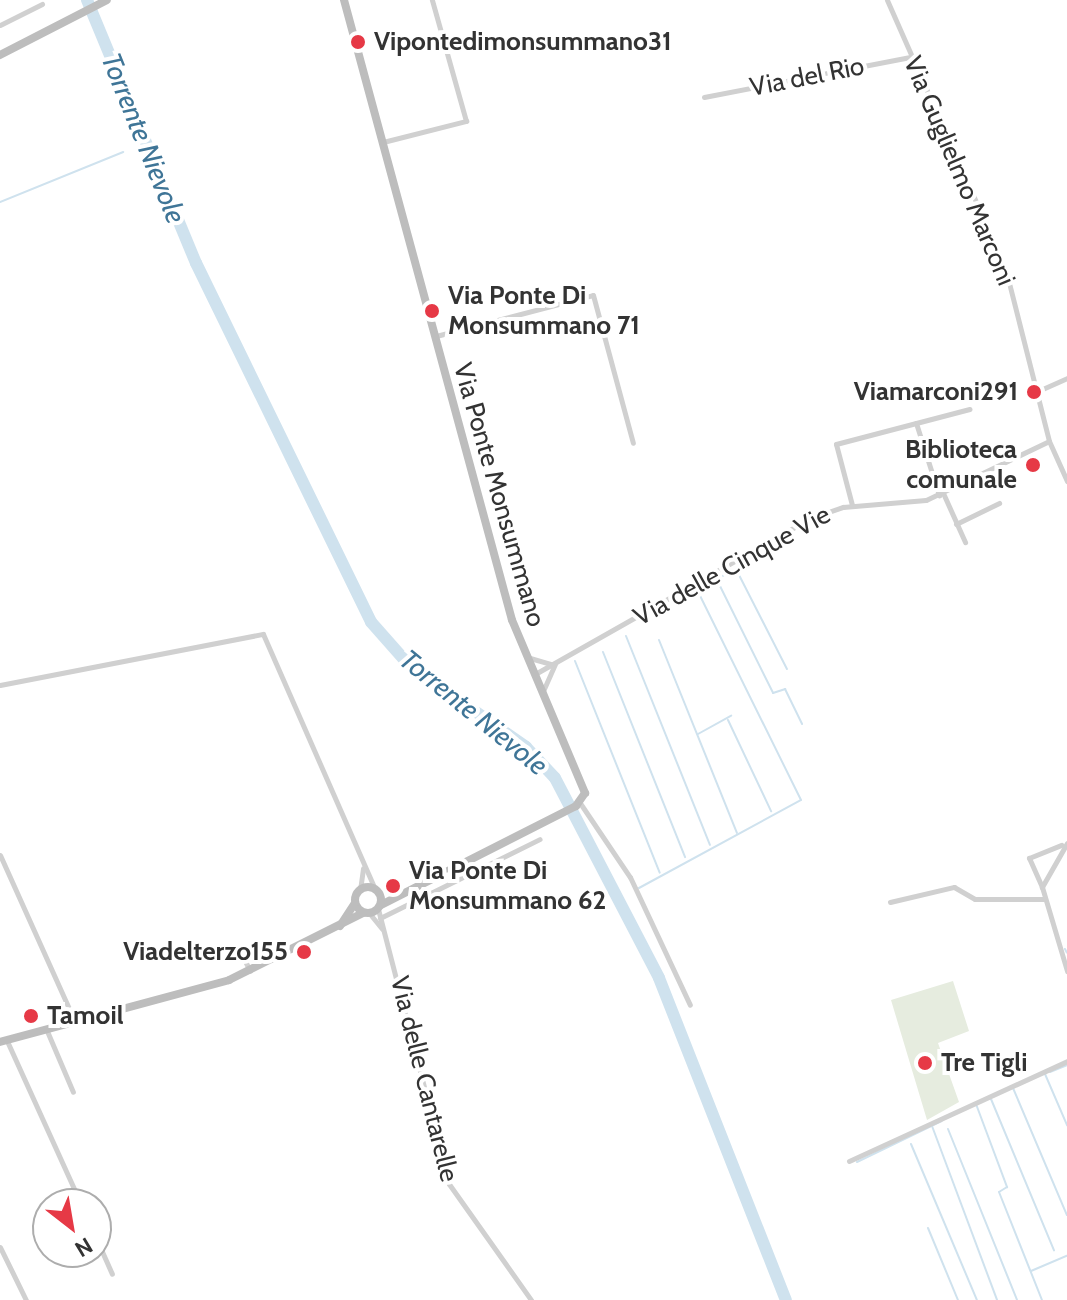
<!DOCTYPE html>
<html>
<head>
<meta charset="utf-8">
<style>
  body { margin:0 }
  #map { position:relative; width:1067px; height:1300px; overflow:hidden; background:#fff; font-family:Cabin,sans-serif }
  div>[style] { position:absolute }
  .green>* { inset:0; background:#e6ecdf }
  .stream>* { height:2px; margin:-1px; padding:0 1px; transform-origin:1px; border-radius:1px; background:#cfe2ee }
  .river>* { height:12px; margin:-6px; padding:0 6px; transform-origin:6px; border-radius:6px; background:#cfe2ee }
  .street>* { height:5px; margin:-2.5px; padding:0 2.5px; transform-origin:2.5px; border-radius:2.5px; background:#d0d0d0 }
  .secondary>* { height:8px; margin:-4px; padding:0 4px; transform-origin:4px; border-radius:4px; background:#bdbdbd }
  .secondary>.ring { margin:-4px; padding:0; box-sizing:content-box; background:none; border:8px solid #bdbdbd; border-radius:50% }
  .dots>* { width:22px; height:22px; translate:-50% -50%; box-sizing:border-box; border:4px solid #fff; border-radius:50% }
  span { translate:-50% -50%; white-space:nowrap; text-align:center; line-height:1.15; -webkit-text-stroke:8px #fff; paint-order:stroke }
  .poi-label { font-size:26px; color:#333; font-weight:700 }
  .left { translate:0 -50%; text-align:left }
  .right { translate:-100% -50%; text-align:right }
  .street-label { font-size:26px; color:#333 }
  .water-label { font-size:28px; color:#3f7597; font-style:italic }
  .north { position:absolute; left:32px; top:1188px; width:80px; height:80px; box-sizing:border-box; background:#fff; border:2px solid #adadad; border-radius:50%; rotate:149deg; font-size:22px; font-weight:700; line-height:32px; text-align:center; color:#333 }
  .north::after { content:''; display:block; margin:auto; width:28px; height:36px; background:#e63946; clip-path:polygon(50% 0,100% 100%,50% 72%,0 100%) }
</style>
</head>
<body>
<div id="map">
  <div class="green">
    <div style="clip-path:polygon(953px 981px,969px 1031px,938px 1043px,959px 1102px,927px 1120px,891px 1000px)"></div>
  </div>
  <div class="stream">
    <div style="left:0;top:202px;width:133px;rotate:-22.1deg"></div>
    <div style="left:737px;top:571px;width:110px;rotate:63deg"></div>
    <div style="left:718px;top:582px;width:124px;rotate:63.6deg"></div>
    <div style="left:773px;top:693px;width:13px;rotate:-18deg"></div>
    <div style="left:785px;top:689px;width:39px;rotate:64deg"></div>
    <div style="left:626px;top:636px;width:225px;rotate:68.1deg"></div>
    <div style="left:659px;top:640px;width:208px;rotate:68deg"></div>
    <div style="left:603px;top:652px;width:221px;rotate:68.2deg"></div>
    <div style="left:575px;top:661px;width:228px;rotate:68.2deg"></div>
    <div style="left:728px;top:720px;width:101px;rotate:64.7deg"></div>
    <div style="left:698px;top:734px;width:38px;rotate:-29deg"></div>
    <div style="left:639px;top:888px;width:184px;rotate:-28.5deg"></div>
    <div style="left:801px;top:800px;width:234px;rotate:-116.3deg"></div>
    <div style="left:697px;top:590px;width:66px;rotate:-28.9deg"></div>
    <div style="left:1065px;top:949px;width:4px;rotate:63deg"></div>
    <div style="left:1050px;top:1072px;width:18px;rotate:-22deg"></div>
    <div style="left:1045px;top:1074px;width:56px;rotate:66.7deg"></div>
    <div style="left:1013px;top:1088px;width:138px;rotate:67deg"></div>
    <div style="left:991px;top:1099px;width:164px;rotate:67.4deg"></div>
    <div style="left:976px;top:1104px;width:89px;rotate:69.5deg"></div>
    <div style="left:1007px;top:1187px;width:9px;rotate:148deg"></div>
    <div style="left:999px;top:1192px;width:116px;rotate:68.3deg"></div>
    <div style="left:932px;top:1126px;width:186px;rotate:69.5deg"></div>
    <div style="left:948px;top:1129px;width:184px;rotate:68deg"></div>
    <div style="left:911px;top:1144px;width:169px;rotate:67.1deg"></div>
    <div style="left:857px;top:1162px;width:94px;rotate:-25.8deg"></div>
    <div style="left:928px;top:1228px;width:78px;rotate:67.4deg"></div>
    <div style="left:1031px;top:1271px;width:39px;rotate:-23deg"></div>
  </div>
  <div class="river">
    <div style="left:87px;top:0;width:285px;rotate:67.5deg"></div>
    <div style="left:196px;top:263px;width:399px;rotate:64deg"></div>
    <div style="left:371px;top:622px;width:57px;rotate:48.5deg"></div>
    <div style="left:409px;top:665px;width:143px;rotate:35deg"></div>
    <div style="left:526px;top:747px;width:42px;rotate:46.9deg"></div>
    <div style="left:555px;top:778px;width:225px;rotate:62.5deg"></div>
    <div style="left:659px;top:978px;width:346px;rotate:68.5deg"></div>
  </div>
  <div class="street">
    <div style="left:887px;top:0;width:292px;rotate:66.2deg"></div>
    <div style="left:1005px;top:267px;width:179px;rotate:75.8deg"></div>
    <div style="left:1049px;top:441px;width:44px;rotate:65.8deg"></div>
    <div style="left:0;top:25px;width:47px;rotate:-26.6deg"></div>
    <div style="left:704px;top:97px;width:210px;rotate:-11deg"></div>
    <div style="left:383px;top:142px;width:86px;rotate:-14.2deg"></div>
    <div style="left:466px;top:121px;width:126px;rotate:-105.7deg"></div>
    <div style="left:436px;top:336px;width:162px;rotate:-14.6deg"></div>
    <div style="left:593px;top:295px;width:153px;rotate:74.9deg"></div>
    <div style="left:1038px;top:391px;width:32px;rotate:-24deg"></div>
    <div style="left:916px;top:423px;width:76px;rotate:72.3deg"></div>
    <div style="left:943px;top:493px;width:54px;rotate:65.8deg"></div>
    <div style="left:852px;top:505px;width:63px;rotate:-104.7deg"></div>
    <div style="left:836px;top:444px;width:138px;rotate:-14.7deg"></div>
    <div style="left:956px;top:524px;width:48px;rotate:-26deg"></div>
    <div style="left:530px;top:658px;width:22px;rotate:16deg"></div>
    <div style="left:535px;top:674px;width:317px;rotate:-29.5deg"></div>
    <div style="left:811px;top:518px;width:34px;rotate:-19deg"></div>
    <div style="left:843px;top:507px;width:83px;rotate:-4.8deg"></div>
    <div style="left:926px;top:500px;width:136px;rotate:-25.6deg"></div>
    <div style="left:0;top:685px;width:268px;rotate:-11deg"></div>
    <div style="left:263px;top:634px;width:279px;rotate:66.3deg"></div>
    <div style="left:543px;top:691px;width:30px;rotate:-66deg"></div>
    <div style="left:580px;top:803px;width:89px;rotate:56deg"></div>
    <div style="left:630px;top:877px;width:141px;rotate:64.9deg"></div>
    <div style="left:1067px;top:843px;width:51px;rotate:119.6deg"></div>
    <div style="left:1042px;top:887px;width:88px;rotate:73.4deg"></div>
    <div style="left:0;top:855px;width:183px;rotate:65.8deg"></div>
    <div style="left:1042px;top:887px;width:32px;rotate:-114deg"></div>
    <div style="left:1029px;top:858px;width:35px;rotate:-22deg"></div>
    <div style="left:360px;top:890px;width:22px;rotate:-82deg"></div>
    <div style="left:890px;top:902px;width:66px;rotate:-13.2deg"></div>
    <div style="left:954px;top:887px;width:24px;rotate:30deg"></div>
    <div style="left:975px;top:899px;width:68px"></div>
    <div style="left:378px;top:909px;width:284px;rotate:75.5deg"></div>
    <div style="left:449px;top:1184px;width:142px;rotate:54.7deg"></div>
    <div style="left:370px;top:914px;width:19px;rotate:51deg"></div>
    <div style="left:380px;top:918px;width:178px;rotate:-26.3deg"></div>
    <div style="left:245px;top:961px;width:11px;rotate:63deg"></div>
    <div style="left:47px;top:1031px;width:66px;rotate:66.9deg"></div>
    <div style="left:7px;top:1041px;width:179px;rotate:65.6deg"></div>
    <div style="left:849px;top:1161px;width:240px;rotate:-24.6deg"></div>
    <div style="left:96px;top:1238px;width:39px;rotate:66deg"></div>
    <div style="left:0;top:1247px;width:59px;rotate:63.9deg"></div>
  </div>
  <div class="secondary">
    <div style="left:344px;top:0;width:642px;rotate:74.84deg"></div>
    <div style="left:512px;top:620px;width:188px;rotate:67.1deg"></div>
    <div style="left:585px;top:793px;width:16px;rotate:125deg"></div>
    <div style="left:576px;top:806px;width:219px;rotate:153.1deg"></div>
    <div style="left:0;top:55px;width:120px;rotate:-27.2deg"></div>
    <div class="ring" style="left:355px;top:887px;width:18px;height:18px"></div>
    <div style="left:340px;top:926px;width:27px;rotate:-57deg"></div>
    <div style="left:0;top:1042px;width:237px;rotate:-15.1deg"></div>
    <div style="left:229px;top:980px;width:150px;rotate:-26.6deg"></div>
  </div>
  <div class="dots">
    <div style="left:358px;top:42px;background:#e63946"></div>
    <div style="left:432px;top:311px;background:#e63946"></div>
    <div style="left:1034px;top:392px;background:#e63946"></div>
    <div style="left:1033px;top:465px;background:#e63946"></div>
    <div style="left:393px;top:886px;background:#e63946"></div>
    <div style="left:304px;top:952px;background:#e63946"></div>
    <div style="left:31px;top:1016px;background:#e63946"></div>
    <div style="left:925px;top:1063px;background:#e63946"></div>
  </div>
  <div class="poi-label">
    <span class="left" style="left:374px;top:42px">Vipontedimonsummano31</span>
    <span class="left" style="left:448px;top:311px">Via Ponte Di<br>Monsummano 71</span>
    <span class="right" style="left:1018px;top:392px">Viamarconi291</span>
    <span class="right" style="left:1017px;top:465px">Biblioteca<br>comunale</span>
    <span class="left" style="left:409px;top:886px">Via Ponte Di<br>Monsummano 62</span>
    <span class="right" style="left:288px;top:952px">Viadelterzo155</span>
    <span class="left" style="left:47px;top:1016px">Tamoil</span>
    <span class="left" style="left:941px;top:1063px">Tre Tigli</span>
  </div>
  <div class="street-label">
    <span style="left:807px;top:77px;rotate:-11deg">Via del Rio</span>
    <span style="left:959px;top:171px;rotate:67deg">Via Guglielmo Marconi</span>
    <span style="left:499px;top:495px;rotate:74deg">Via Ponte Monsummano</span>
    <span style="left:732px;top:566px;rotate:-29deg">Via delle Cinque Vie</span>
    <span style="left:424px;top:1079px;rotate:76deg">Via delle Cantarelle</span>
  </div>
  <div class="water-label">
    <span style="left:144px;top:138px;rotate:68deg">Torrente Nievole</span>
    <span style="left:474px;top:712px;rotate:39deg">Torrente Nievole</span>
  </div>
  <div class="north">N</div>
</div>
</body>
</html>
